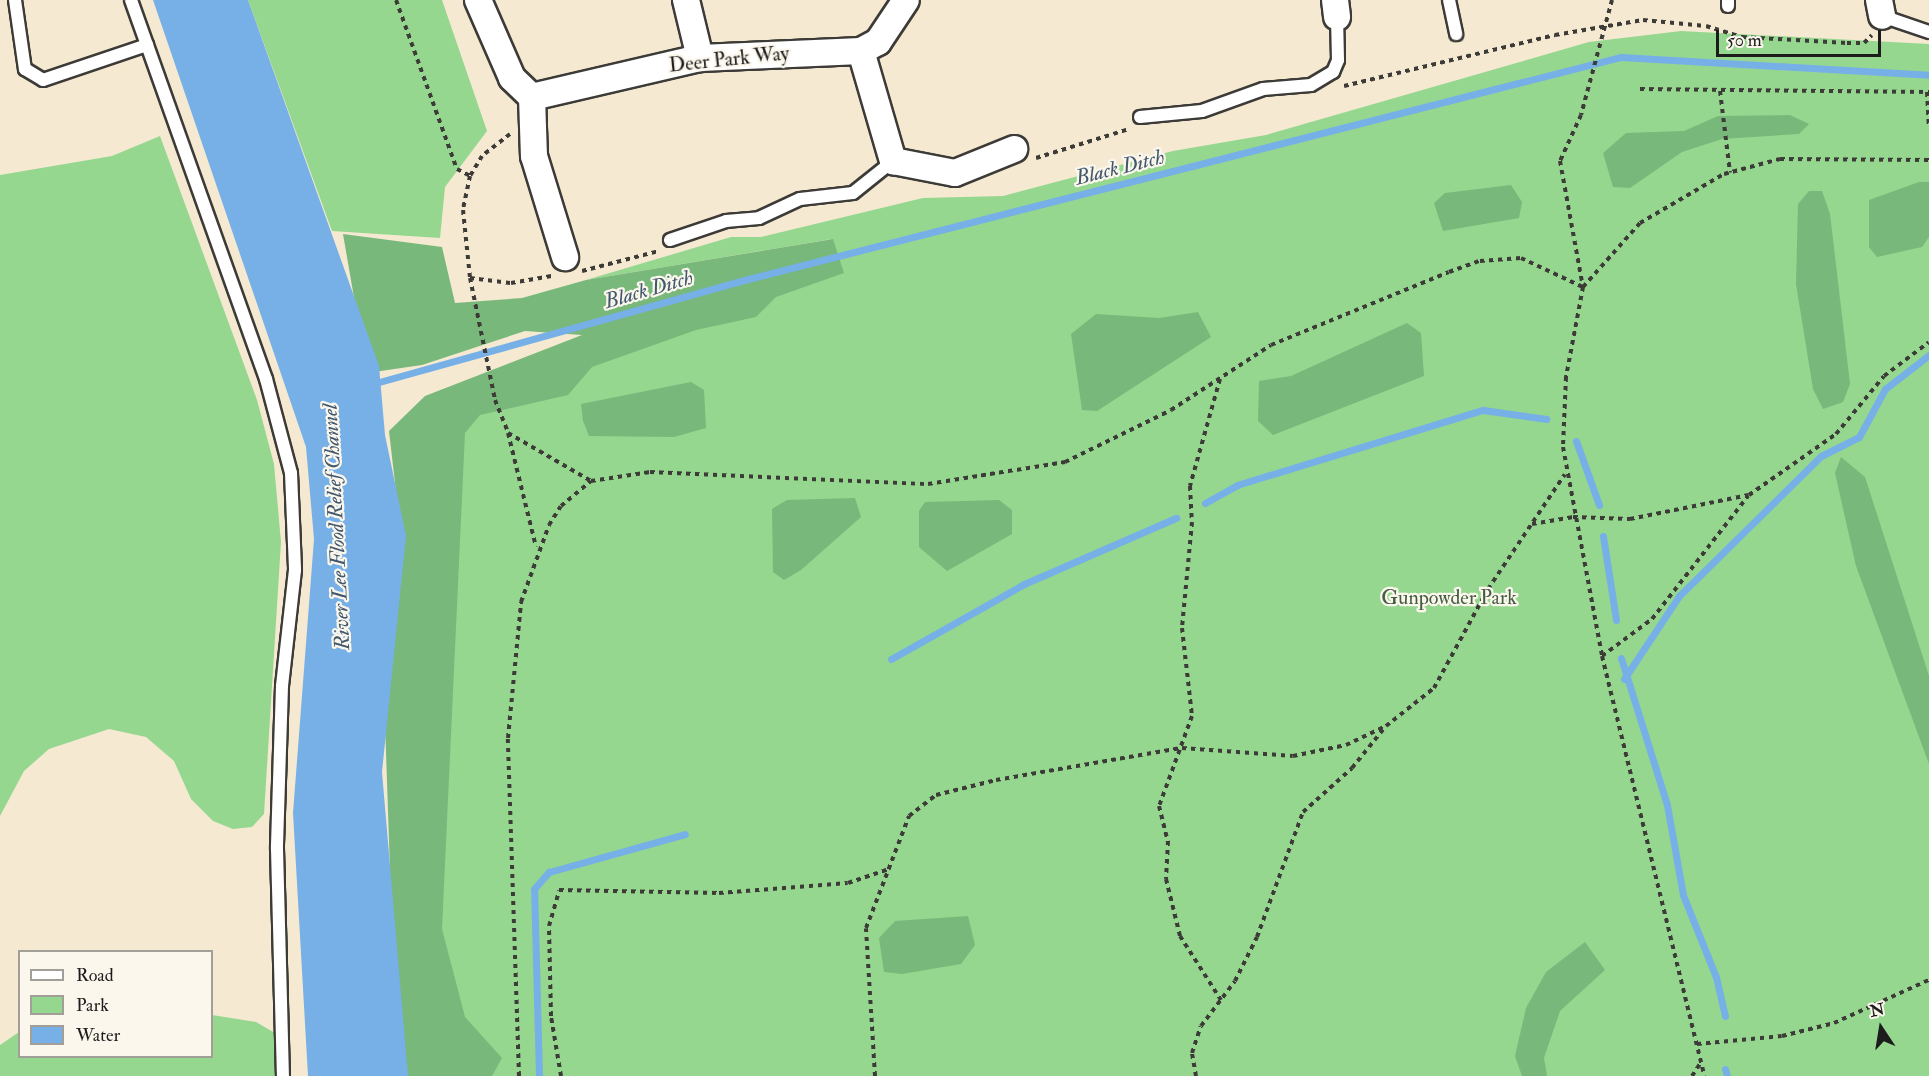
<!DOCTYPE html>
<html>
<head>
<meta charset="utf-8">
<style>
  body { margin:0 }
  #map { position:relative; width:1929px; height:1076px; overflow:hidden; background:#f5e9d2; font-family:"IM FELL Double Pica",serif }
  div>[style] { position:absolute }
  .green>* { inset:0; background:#95d78f }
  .forest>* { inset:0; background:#78b87a }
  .water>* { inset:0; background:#76b0e7 }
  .stream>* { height:7px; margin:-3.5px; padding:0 3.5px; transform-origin:3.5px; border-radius:3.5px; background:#76b0e7 }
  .path>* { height:4px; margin-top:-2px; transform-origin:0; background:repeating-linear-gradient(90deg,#3d3b37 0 4.5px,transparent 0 9px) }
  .roads { filter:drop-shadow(2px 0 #3d3b37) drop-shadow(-2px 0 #3d3b37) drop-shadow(0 2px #3d3b37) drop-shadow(0 -2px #3d3b37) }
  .lane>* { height:12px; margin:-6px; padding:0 6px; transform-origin:6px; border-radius:6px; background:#fff }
  .street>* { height:26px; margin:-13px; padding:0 13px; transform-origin:13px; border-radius:13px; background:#fff }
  span { translate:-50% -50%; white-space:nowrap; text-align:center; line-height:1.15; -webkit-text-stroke:4.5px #fbf7ec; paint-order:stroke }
  .street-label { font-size:20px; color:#1c1c1c }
  .park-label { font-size:20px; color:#465d44 }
  .water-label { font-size:21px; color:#40576d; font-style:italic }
  .legend { position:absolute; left:18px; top:950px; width:195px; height:108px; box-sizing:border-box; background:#fbf7ec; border:2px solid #a29f99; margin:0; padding:8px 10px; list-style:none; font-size:18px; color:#1c1c1c }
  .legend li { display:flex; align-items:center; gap:12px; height:30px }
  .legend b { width:30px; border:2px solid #a29f99 }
  .north { position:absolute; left:1851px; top:998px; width:60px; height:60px; -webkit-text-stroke:4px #fbf7ec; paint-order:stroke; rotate:348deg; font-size:16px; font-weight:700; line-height:24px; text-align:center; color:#1c1c1c }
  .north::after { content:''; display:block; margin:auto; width:21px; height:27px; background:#1c1c1c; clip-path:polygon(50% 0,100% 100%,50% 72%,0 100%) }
  .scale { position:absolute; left:1716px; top:30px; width:165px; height:27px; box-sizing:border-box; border:3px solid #1c1c1c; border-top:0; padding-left:8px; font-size:18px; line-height:21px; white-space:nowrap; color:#1c1c1c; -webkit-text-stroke:4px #fbf7ec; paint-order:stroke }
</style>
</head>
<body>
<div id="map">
  <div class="green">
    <div style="clip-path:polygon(248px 0,442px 0,487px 131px,445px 187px,440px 238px,332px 231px)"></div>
    <div style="clip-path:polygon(1681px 31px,1929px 44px,1929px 1076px,439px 1076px,439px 396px,832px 239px,586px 280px,731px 237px,761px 237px,923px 198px,1003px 196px,1173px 151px,1266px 135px,1589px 42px)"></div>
    <div style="clip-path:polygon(160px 136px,257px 400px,274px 464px,281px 542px,264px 814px,252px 827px,233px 829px,213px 821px,191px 799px,174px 761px,146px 737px,109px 729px,49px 749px,24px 771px,0 816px,0 175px,112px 156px)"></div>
    <div style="clip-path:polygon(212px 1015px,256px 1022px,275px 1033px,276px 1076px,0 1076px,0 1045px,19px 1032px,20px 1056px,212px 1056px)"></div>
  </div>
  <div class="forest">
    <div style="clip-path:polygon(1790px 115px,1809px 124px,1799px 134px,1722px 139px,1682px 152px,1630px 188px,1613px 187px,1603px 153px,1626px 133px,1684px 131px,1718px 116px)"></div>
    <div style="clip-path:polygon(1919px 182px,1929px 182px,1929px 237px,1922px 247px,1877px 257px,1869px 247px,1869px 200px)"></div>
    <div style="clip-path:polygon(1511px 185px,1522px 202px,1519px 218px,1443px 231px,1434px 203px,1445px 193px)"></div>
    <div style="clip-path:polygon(1809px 191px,1822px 191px,1830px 214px,1850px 384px,1843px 402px,1823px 409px,1813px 389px,1796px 284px,1798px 204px)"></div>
    <div style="clip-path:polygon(343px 234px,442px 247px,455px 303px,522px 298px,586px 280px,833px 239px,844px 273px,776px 297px,756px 317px,696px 330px,592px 367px,568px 395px,480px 415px,465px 433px,442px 929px,465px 1017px,502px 1058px,492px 1076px,397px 1076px,384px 694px,401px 535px,389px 431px,425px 396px,582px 335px,525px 331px,422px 365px,367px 373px)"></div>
    <div style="clip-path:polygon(1198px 312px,1211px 337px,1097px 411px,1082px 410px,1071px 334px,1096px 314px,1159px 318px)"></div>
    <div style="clip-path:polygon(1407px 323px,1421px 333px,1424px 376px,1273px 435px,1258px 421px,1259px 381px,1291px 376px)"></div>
    <div style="clip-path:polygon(691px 382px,704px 390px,706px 428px,674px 437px,589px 436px,583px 421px,581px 404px)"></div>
    <div style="clip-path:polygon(1841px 457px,1865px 477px,1929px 676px,1929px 764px,1856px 566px,1835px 473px)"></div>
    <div style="clip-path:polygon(855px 498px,861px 517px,801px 570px,784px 580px,773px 572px,772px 509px,787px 500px)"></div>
    <div style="clip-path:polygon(999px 500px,1012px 510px,1012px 534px,947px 571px,919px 547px,919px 511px,925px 502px)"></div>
    <div style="clip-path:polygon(968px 916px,975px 945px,961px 964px,902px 974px,884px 972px,879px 938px,895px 921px)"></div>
    <div style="clip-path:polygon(1585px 942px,1605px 970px,1560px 1011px,1544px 1058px,1547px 1076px,1522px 1076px,1515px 1056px,1526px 1008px,1546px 972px)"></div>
  </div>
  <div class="water">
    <div style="clip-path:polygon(153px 0,248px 0,379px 366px,385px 435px,406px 536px,382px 772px,408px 1076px,308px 1076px,293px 813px,314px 539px,306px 447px)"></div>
  </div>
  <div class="stream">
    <div style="left:372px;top:384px;width:386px;rotate:-15.6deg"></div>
    <div style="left:744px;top:280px;width:905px;rotate:-14.27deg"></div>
    <div style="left:1621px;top:57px;width:309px;rotate:3.3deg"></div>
    <div style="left:1576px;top:441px;width:68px;rotate:70.2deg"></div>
    <div style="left:1205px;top:503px;width:37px;rotate:-29deg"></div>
    <div style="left:1237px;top:485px;width:257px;rotate:-17deg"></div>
    <div style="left:1483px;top:410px;width:64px;rotate:8.1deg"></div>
    <div style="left:1603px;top:536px;width:85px;rotate:81.2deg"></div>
    <div style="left:1621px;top:658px;width:154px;rotate:72.6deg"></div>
    <div style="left:1667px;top:805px;width:91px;rotate:79.9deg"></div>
    <div style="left:1683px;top:895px;width:88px;rotate:68.1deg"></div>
    <div style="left:1716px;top:977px;width:40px;rotate:77deg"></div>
    <div style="left:891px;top:659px;width:153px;rotate:-29.4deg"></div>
    <div style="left:1024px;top:584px;width:166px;rotate:-23.5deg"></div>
    <div style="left:1624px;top:679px;width:100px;rotate:-56.5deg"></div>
    <div style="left:1679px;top:596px;width:199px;rotate:-44.6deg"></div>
    <div style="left:1821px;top:456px;width:42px;rotate:-26.6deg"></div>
    <div style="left:1859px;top:437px;width:55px;rotate:-61.6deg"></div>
    <div style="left:1885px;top:389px;width:56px;rotate:-37.7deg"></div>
    <div style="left:1725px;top:1069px;width:7px;rotate:74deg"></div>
    <div style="left:539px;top:1076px;width:187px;rotate:-91.5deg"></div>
    <div style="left:534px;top:889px;width:23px;rotate:-49deg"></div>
    <div style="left:549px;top:872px;width:141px;rotate:-15.6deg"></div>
  </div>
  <div class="path">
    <div style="left:396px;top:0;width:180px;rotate:70.2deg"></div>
    <div style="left:457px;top:169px;width:15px;rotate:28deg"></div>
    <div style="left:1612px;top:0;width:119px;rotate:105.1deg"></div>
    <div style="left:1581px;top:115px;width:51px;rotate:114.5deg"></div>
    <div style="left:1560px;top:161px;width:128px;rotate:79.7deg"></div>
    <div style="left:1583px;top:287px;width:92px;rotate:100.7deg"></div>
    <div style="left:1566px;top:377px;width:70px;rotate:92.5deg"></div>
    <div style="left:1563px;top:447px;width:213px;rotate:79.4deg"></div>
    <div style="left:1602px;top:656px;width:432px;rotate:76.3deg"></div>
    <div style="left:1344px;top:86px;width:217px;rotate:-13.6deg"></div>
    <div style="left:1555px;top:35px;width:89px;rotate:-9.7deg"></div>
    <div style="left:1643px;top:20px;width:63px;rotate:5.4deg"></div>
    <div style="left:1706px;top:26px;width:38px;rotate:17deg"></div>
    <div style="left:1742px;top:37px;width:105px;rotate:3.3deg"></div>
    <div style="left:1847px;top:43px;width:17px"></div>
    <div style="left:1864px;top:43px;width:11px;rotate:-45deg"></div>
    <div style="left:1640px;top:89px;width:289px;rotate:0.6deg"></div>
    <div style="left:1720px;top:91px;width:82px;rotate:83deg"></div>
    <div style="left:1927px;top:92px;width:35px;rotate:87deg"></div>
    <div style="left:510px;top:134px;width:36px;rotate:142deg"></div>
    <div style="left:482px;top:156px;width:23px;rotate:121deg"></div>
    <div style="left:470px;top:176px;width:35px;rotate:102deg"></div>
    <div style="left:463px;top:210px;width:68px;rotate:84.1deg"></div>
    <div style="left:470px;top:278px;width:125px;rotate:78.4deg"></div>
    <div style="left:495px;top:400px;width:35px;rotate:68deg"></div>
    <div style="left:508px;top:433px;width:96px;rotate:30deg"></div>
    <div style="left:1036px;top:158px;width:97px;rotate:-17.3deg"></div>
    <div style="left:582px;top:271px;width:80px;rotate:-14.6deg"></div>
    <div style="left:470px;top:278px;width:41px;rotate:7deg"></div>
    <div style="left:511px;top:283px;width:41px;rotate:-9.9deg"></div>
    <div style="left:1220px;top:379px;width:111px;rotate:105.7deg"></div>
    <div style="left:1190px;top:486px;width:36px;rotate:87deg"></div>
    <div style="left:1192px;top:522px;width:106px;rotate:95.4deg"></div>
    <div style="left:1182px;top:628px;width:89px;rotate:83.5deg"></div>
    <div style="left:1192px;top:716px;width:96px;rotate:110.1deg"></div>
    <div style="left:1159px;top:806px;width:36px;rotate:76deg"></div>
    <div style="left:1168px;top:841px;width:38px;rotate:93deg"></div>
    <div style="left:1166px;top:879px;width:59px;rotate:76.2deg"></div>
    <div style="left:1180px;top:936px;width:76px;rotate:57.4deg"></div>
    <div style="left:508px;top:433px;width:117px;rotate:76.2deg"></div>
    <div style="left:1532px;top:524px;width:42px;rotate:-9.7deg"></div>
    <div style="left:1573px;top:517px;width:57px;rotate:2deg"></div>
    <div style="left:1630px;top:519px;width:121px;rotate:-11.4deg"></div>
    <div style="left:1749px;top:495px;width:106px;rotate:-35deg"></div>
    <div style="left:1836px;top:434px;width:75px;rotate:-50.4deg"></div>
    <div style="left:1884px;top:376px;width:56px;rotate:-37.1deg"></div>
    <div style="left:1602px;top:656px;width:62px;rotate:-36.5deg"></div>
    <div style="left:1652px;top:619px;width:156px;rotate:-52deg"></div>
    <div style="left:1697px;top:1044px;width:85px;rotate:-5.4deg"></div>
    <div style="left:1782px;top:1036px;width:54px;rotate:-14deg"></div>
    <div style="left:1834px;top:1023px;width:104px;rotate:-24.4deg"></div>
    <div style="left:519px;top:1076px;width:338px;rotate:-91.9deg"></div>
    <div style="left:508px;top:738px;width:137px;rotate:-84.5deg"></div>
    <div style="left:521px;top:602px;width:82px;rotate:-70deg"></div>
    <div style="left:549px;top:525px;width:22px;rotate:-58deg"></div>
    <div style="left:561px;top:506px;width:39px;rotate:-40deg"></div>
    <div style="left:591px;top:481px;width:60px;rotate:-8.7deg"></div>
    <div style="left:650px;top:472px;width:278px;rotate:2.5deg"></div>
    <div style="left:928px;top:484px;width:139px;rotate:-9.1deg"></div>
    <div style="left:1065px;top:462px;width:118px;rotate:-26.1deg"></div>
    <div style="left:1171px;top:410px;width:119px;rotate:-33deg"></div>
    <div style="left:1271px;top:345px;width:192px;rotate:-22.3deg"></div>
    <div style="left:1449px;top:272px;width:33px;rotate:-20deg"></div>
    <div style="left:1480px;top:261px;width:41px;rotate:-4.2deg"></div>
    <div style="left:1521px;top:258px;width:68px;rotate:25.1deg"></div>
    <div style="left:1583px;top:287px;width:86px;rotate:-48.3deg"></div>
    <div style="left:1640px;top:223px;width:97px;rotate:-30.3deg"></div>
    <div style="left:1724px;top:174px;width:58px;rotate:-15deg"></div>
    <div style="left:1780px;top:159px;width:149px;rotate:0.4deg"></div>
    <div style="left:561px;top:1076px;width:61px;rotate:-99.5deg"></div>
    <div style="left:551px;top:1016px;width:90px;rotate:-91.3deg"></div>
    <div style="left:549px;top:926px;width:37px;rotate:-74deg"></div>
    <div style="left:559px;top:890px;width:160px;rotate:1.1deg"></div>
    <div style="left:719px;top:893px;width:129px;rotate:-4.4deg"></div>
    <div style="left:848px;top:883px;width:43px;rotate:-18.9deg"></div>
    <div style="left:875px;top:1076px;width:148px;rotate:-93.5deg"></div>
    <div style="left:866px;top:928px;width:120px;rotate:-69deg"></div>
    <div style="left:909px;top:816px;width:34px;rotate:-38deg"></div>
    <div style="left:936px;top:795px;width:62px;rotate:-14deg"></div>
    <div style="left:996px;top:780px;width:189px;rotate:-9.8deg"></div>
    <div style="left:1182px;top:748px;width:111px;rotate:4.1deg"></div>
    <div style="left:1293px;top:756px;width:54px;rotate:-11.7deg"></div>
    <div style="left:1346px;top:745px;width:44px;rotate:-25.4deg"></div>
    <div style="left:1196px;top:1076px;width:23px;rotate:-100deg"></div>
    <div style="left:1192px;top:1053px;width:28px;rotate:-72deg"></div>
    <div style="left:1201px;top:1026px;width:56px;rotate:-52.9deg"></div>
    <div style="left:1235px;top:981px;width:49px;rotate:-63.4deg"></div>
    <div style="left:1257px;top:937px;width:133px;rotate:-69.8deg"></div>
    <div style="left:1303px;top:812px;width:66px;rotate:-41.9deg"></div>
    <div style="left:1352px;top:768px;width:54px;rotate:-51deg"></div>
    <div style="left:1386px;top:726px;width:61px;rotate:-38.4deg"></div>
    <div style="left:1434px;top:688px;width:113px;rotate:-61.4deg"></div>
    <div style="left:1488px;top:589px;width:138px;rotate:-56.2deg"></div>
    <div style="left:1692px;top:1076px;width:17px;rotate:-57deg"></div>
  </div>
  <div class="roads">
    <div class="lane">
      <div style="left:15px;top:0;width:70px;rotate:81.8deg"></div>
      <div style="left:25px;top:69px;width:21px;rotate:31deg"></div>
      <div style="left:43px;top:80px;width:110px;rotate:-18.6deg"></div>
      <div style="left:131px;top:0;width:402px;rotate:70.4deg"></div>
      <div style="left:266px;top:379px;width:97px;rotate:75.1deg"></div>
      <div style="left:291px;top:473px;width:97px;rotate:87.6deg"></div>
      <div style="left:295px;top:570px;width:117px;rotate:96.4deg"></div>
      <div style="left:282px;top:686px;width:163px;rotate:91.8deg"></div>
      <div style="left:277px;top:849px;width:227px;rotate:88.5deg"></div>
      <div style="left:1449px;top:0;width:35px;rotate:78deg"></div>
      <div style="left:1728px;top:6px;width:6px;rotate:-90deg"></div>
      <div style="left:1882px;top:16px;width:50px;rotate:18.8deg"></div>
      <div style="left:1140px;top:117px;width:62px;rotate:-5.5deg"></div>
      <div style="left:1202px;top:111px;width:65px;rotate:-19.8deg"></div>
      <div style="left:1263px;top:89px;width:48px;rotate:-4.8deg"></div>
      <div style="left:1311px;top:85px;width:26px;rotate:-31deg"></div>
      <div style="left:1333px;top:72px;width:13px;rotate:-67deg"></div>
      <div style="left:1338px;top:60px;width:43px;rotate:-91.3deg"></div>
      <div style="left:670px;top:240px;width:59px;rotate:-18.7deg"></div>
      <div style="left:726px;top:221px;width:33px;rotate:-5deg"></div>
      <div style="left:759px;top:218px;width:45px;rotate:-24.9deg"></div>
      <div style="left:800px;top:199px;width:53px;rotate:-6.5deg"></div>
      <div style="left:853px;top:193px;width:51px;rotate:-38.7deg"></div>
    </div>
    <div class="street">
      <div style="left:478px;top:0;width:85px;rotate:66.4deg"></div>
      <div style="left:512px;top:78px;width:28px;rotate:44deg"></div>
      <div style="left:532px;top:97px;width:172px;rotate:-13.1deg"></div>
      <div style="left:700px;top:58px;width:161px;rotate:-2.5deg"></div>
      <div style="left:861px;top:51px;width:19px;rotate:-28deg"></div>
      <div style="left:878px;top:42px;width:50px;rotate:-56.3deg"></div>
      <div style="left:686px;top:0;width:60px;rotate:76.4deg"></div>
      <div style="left:1335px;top:0;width:17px;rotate:83deg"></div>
      <div style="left:1879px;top:0;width:16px;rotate:79deg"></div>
      <div style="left:861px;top:51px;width:115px;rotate:73.8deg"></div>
      <div style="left:893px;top:161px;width:63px;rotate:11deg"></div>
      <div style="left:955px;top:173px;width:64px;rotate:-22.1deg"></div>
      <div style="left:532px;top:97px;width:59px;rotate:88.1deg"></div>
      <div style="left:534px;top:156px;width:106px;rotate:72.9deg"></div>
    </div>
  </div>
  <div class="street-label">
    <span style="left:729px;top:59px;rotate:-6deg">Deer Park Way</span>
  </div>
  <div class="park-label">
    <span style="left:1449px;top:597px">Gunpowder Park</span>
  </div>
  <div class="water-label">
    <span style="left:1120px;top:168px;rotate:-14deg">Black Ditch</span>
    <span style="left:649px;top:290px;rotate:-16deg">Black Ditch</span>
    <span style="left:337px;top:527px;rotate:-93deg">River Lee Flood Relief Channel</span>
  </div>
  <ul class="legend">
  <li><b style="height:8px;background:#fff"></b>Road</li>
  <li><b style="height:16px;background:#95d78f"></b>Park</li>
  <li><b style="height:16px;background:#76b0e7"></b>Water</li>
  </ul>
  <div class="north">N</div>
  <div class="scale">50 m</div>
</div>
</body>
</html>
